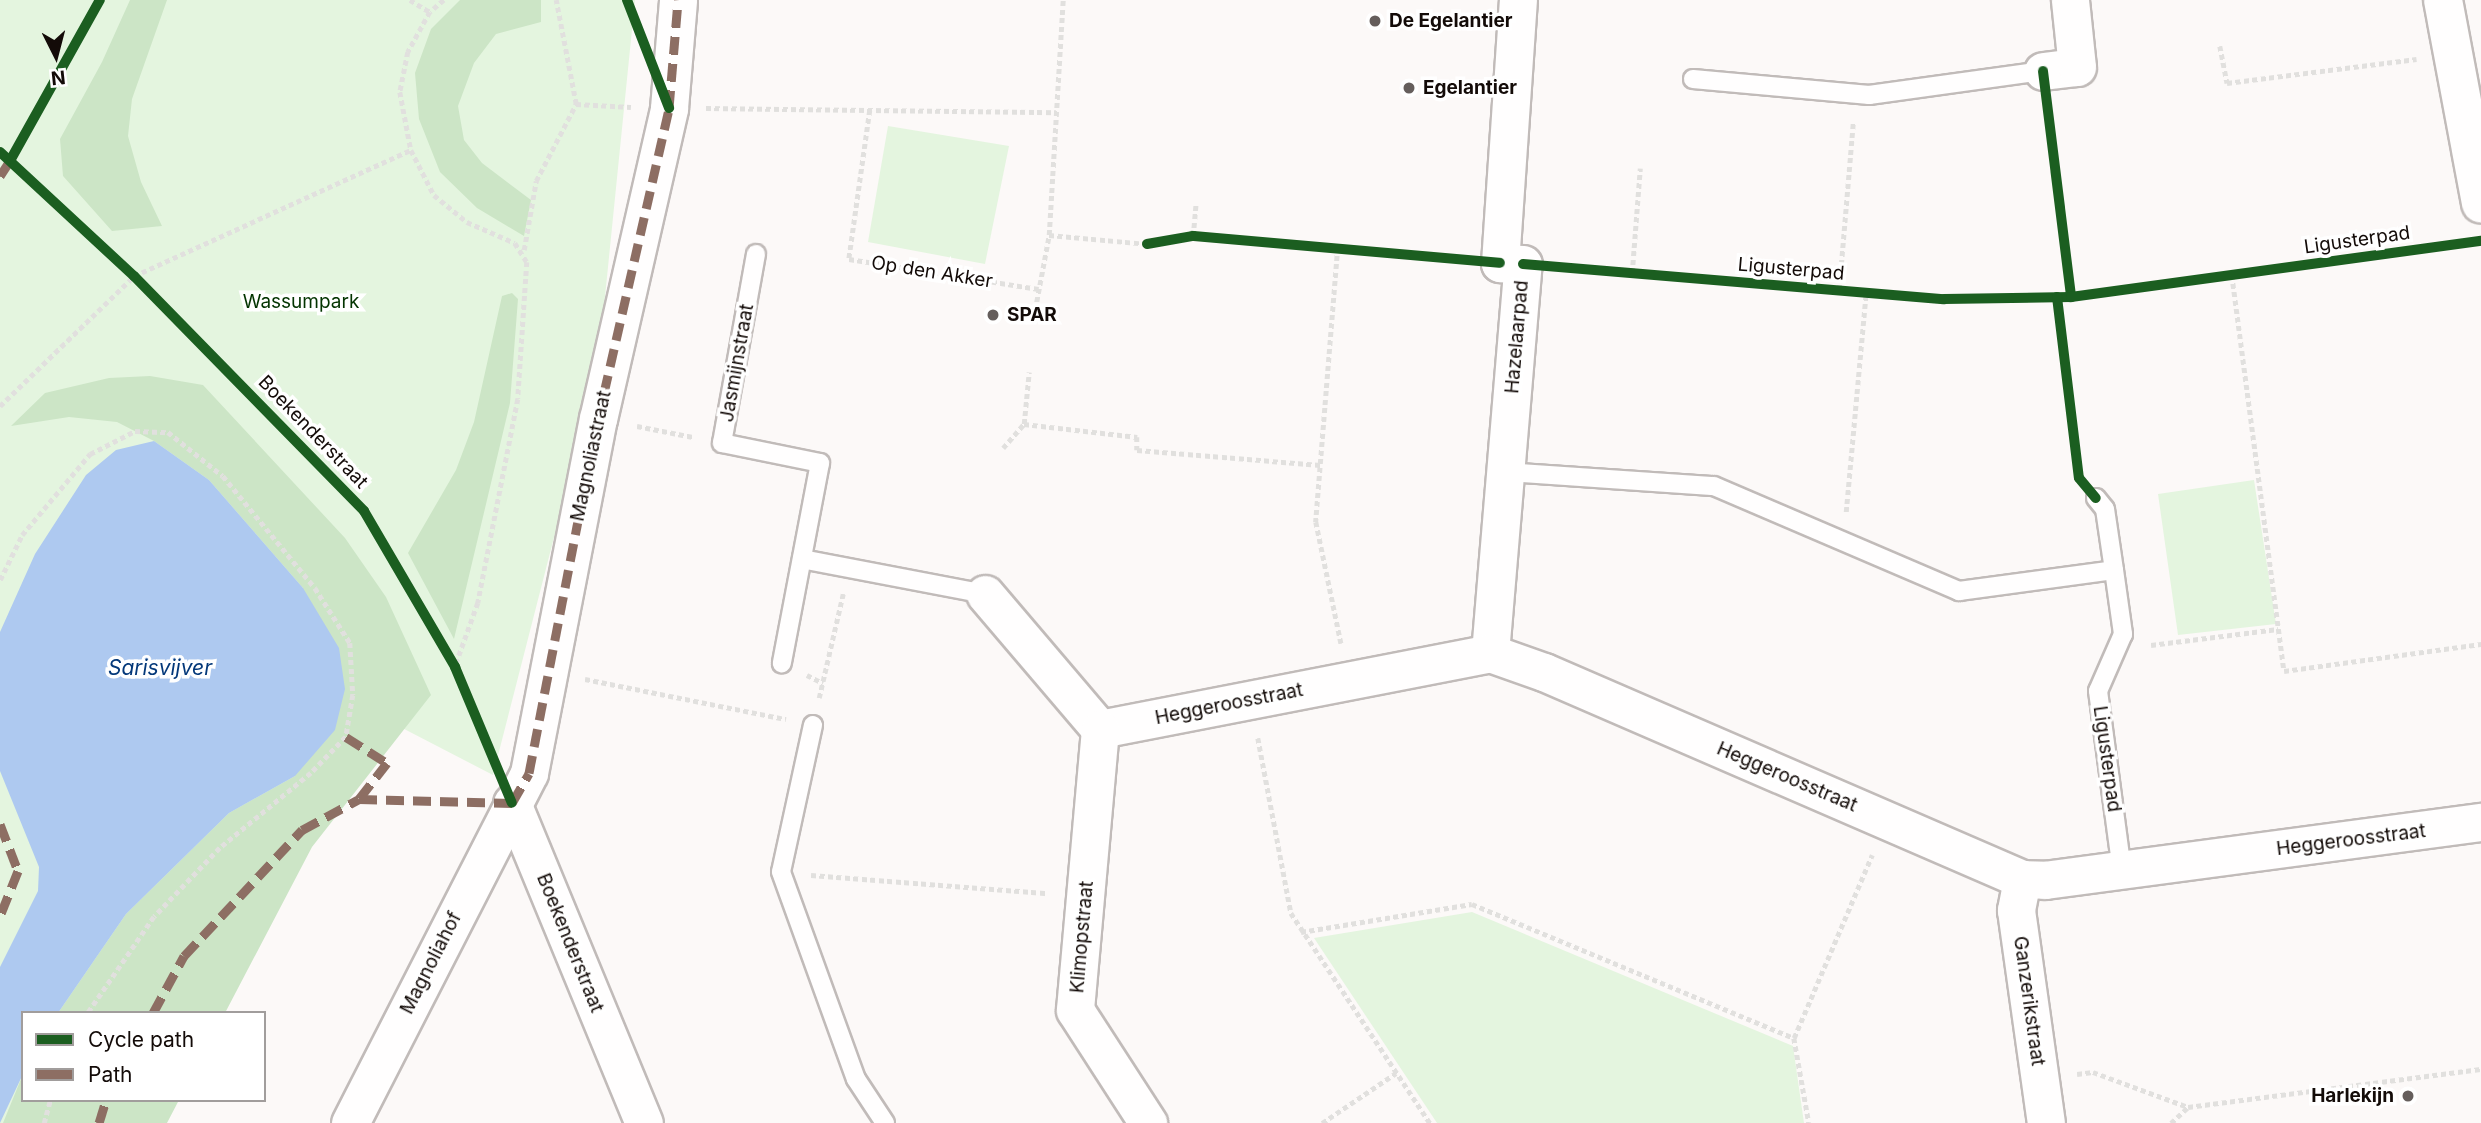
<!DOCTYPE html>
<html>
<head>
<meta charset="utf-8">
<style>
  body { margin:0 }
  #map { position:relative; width:2481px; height:1123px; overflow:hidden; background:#fcf9f8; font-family:Inter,sans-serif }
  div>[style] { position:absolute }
  .green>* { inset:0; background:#e4f5df }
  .forest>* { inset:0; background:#cce5c6 }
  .water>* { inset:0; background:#aec9f0 }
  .path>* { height:4.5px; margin-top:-2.25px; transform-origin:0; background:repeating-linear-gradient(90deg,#e1e0de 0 5px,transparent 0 8.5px) }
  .roads { filter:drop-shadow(2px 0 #c1bbb9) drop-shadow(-2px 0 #c1bbb9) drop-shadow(0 2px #c1bbb9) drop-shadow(0 -2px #c1bbb9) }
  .lane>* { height:18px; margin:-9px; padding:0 9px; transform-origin:9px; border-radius:9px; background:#fffefe }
  .street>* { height:37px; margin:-18.5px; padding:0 18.5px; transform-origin:18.5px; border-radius:18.5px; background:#fffefe }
  .secondary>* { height:38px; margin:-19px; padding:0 19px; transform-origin:19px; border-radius:19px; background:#fffefe }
  .quiet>* { height:9px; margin-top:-4.5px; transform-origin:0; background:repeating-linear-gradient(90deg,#8d6e63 0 18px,transparent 0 27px) }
  .cycleway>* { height:10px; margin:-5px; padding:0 5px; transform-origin:5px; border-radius:5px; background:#1b5e20 }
  .dots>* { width:19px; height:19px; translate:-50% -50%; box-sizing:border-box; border:4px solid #fff; border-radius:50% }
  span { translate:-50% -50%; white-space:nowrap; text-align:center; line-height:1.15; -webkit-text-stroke:7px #fff; paint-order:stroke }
  .poi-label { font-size:19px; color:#130b08; font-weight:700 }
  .left { translate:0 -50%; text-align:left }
  .right { translate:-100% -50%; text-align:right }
  .street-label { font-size:19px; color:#130b08 }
  .park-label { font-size:19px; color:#033400 }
  .water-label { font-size:21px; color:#043879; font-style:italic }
  .legend { position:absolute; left:21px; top:1011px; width:245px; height:91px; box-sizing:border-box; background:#fff; border:2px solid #a19d9c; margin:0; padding:9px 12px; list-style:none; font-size:21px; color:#130b08 }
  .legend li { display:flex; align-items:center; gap:14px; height:35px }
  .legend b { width:35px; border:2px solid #a19d9c }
  .north { position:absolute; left:21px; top:21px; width:70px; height:70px; -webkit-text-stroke:5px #fff; paint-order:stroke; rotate:174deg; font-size:19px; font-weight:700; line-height:28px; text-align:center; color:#130b08 }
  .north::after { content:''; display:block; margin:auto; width:24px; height:32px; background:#130b08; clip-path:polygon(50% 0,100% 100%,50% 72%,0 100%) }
</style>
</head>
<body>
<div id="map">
  <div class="green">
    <div style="clip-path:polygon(0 0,635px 0,598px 366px,493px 775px,381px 717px,211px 1013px,23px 1013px,23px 1100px,148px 1123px,0 1123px)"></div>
    <div style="clip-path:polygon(888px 126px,1009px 146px,985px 264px,868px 242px)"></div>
    <div style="clip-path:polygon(2254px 480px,2276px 624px,2178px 635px,2158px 494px)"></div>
    <div style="clip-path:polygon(1472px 912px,1793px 1046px,1804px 1123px,1437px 1123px,1314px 938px)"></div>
  </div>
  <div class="forest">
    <div style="clip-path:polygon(130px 0,167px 0,132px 99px,128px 136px,141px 182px,162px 226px,112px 231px,63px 176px,60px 139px,102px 62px)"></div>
    <div style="clip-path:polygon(460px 0,541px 0,541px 22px,496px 34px,474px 63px,458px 106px,464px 140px,482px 163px,531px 200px,524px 236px,477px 208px,440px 172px,419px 119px,415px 73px,431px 29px)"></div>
    <div style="clip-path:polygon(512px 293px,518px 299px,510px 403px,454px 639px,408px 553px,456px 470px,474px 422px,502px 296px)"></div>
    <div style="clip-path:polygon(150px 376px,203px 385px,345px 538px,386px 597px,431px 695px,312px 847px,225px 1013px,58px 1013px,126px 914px,229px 813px,295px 776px,303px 588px,209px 480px,154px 441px,117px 422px,69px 417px,11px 426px,45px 393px,109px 378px)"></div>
    <div style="clip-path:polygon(23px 1074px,23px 1100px,179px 1100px,167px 1123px,3px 1123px)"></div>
  </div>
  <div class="water">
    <div style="clip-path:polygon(154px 441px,209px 480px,303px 588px,339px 648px,345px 689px,335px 730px,295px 776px,229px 813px,126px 914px,58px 1013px,23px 1013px,23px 1074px,0 1123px,0 967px,38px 891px,39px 867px,0 771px,0 632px,35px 554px,86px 475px,116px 450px)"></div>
  </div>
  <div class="path">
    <div style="left:410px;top:0;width:23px;rotate:31deg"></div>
    <div style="left:444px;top:0;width:18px;rotate:139deg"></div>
    <div style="left:430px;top:12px;width:46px;rotate:118.8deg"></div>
    <div style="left:408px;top:52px;width:41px;rotate:101.3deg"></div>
    <div style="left:400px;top:92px;width:59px;rotate:79.3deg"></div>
    <div style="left:411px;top:150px;width:51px;rotate:62.9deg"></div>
    <div style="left:434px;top:195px;width:43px;rotate:39.3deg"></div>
    <div style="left:467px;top:222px;width:52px;rotate:23.6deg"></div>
    <div style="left:515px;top:243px;width:22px;rotate:58deg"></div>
    <div style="left:527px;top:262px;width:137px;rotate:93.8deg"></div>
    <div style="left:518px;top:399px;width:208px;rotate:101.1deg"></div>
    <div style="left:478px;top:603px;width:68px;rotate:109.8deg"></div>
    <div style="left:2220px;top:46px;width:38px;rotate:79deg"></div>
    <div style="left:2227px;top:83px;width:191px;rotate:-7.2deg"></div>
    <div style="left:576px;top:104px;width:55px;rotate:3.1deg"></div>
    <div style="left:706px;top:108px;width:350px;rotate:0.7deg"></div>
    <div style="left:870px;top:110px;width:150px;rotate:98deg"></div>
    <div style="left:849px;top:259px;width:192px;rotate:9deg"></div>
    <div style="left:1049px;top:235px;width:98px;rotate:5.2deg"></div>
    <div style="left:1193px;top:236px;width:32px;rotate:-85deg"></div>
    <div style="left:1338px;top:247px;width:276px;rotate:94.6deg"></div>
    <div style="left:1316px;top:522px;width:124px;rotate:78.3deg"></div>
    <div style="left:524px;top:250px;width:70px;rotate:-80.1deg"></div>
    <div style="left:536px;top:181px;width:87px;rotate:-62.5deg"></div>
    <div style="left:576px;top:104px;width:106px;rotate:-100.9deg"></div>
    <div style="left:1632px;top:273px;width:105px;rotate:-85.6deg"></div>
    <div style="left:2232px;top:275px;width:399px;rotate:82.5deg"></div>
    <div style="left:2284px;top:671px;width:199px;rotate:-7.8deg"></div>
    <div style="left:1839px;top:290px;width:167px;rotate:-85.2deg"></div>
    <div style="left:1035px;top:310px;width:76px;rotate:-79.4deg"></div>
    <div style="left:1049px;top:235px;width:235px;rotate:-86.6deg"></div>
    <div style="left:0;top:406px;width:187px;rotate:-44.1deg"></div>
    <div style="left:134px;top:276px;width:304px;rotate:-24.5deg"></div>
    <div style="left:1024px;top:424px;width:114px;rotate:6.6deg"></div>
    <div style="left:1137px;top:437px;width:13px;rotate:90deg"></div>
    <div style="left:1137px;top:450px;width:184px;rotate:4.7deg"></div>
    <div style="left:637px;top:426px;width:57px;rotate:11.1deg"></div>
    <div style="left:1003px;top:448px;width:32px;rotate:-49deg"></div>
    <div style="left:1024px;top:424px;width:52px;rotate:-84.5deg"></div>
    <div style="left:1846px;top:512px;width:221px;rotate:-84.8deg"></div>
    <div style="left:0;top:580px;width:50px;rotate:-63.9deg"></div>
    <div style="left:22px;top:535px;width:106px;rotate:-50deg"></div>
    <div style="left:90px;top:454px;width:51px;rotate:-27.1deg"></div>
    <div style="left:135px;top:431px;width:33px;rotate:2deg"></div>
    <div style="left:168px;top:432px;width:70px;rotate:38.7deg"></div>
    <div style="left:223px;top:476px;width:145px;rotate:50.6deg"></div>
    <div style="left:315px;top:588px;width:65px;rotate:57.5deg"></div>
    <div style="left:350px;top:643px;width:52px;rotate:86.7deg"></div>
    <div style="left:353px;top:695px;width:43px;rotate:99.5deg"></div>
    <div style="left:346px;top:737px;width:50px;rotate:134.2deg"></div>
    <div style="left:311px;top:773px;width:118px;rotate:140.5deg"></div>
    <div style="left:220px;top:848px;width:95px;rotate:133.7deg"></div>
    <div style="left:154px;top:917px;width:116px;rotate:124.5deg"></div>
    <div style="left:2151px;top:645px;width:128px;rotate:-7.2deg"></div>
    <div style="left:807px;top:675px;width:18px;rotate:27deg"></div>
    <div style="left:585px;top:679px;width:205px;rotate:11.3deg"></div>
    <div style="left:819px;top:698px;width:107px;rotate:-77deg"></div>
    <div style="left:1258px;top:738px;width:178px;rotate:79.3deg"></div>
    <div style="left:1291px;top:913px;width:252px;rotate:56.5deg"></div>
    <div style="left:811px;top:875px;width:237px;rotate:4.4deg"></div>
    <div style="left:1301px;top:932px;width:173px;rotate:-9.3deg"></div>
    <div style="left:1472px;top:904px;width:349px;rotate:22.6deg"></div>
    <div style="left:1794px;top:1038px;width:86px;rotate:80deg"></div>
    <div style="left:1794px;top:1038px;width:199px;rotate:-66.9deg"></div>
    <div style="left:2077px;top:1074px;width:16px;rotate:-7deg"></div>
    <div style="left:2093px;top:1072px;width:101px;rotate:20.2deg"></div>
    <div style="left:44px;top:1123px;width:24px;rotate:-75deg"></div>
    <div style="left:1322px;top:1123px;width:89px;rotate:-34deg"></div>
    <div style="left:2171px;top:1123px;width:23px;rotate:-43deg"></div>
    <div style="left:2188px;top:1107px;width:295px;rotate:-7.4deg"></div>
  </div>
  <div class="roads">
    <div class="lane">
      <div style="left:1693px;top:79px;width:177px;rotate:5.2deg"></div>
      <div style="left:1869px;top:95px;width:176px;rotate:-7.9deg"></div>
      <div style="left:756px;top:254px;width:192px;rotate:100.2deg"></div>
      <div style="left:722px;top:443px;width:100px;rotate:11.5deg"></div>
      <div style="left:820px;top:463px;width:204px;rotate:100.8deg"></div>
      <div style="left:1506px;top:472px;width:208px;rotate:3.9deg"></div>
      <div style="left:1714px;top:486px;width:267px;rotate:23.2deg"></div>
      <div style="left:1959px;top:591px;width:156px;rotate:-7.7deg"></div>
      <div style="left:2114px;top:570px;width:65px;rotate:82deg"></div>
      <div style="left:2123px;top:634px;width:62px;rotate:113.7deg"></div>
      <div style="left:2098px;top:691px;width:181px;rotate:82.4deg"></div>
      <div style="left:2096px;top:498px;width:14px;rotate:51deg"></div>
      <div style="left:2105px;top:509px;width:62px;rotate:81.6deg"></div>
      <div style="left:802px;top:559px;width:186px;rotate:10.8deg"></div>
      <div style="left:813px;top:725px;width:150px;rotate:102.3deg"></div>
      <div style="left:781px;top:872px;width:220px;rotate:70.1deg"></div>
      <div style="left:856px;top:1079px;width:53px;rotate:56.6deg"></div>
    </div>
    <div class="street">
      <div style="left:2043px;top:71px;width:34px;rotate:-7deg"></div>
      <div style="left:2077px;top:67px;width:67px;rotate:-96deg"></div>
      <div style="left:985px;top:594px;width:177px;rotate:49.6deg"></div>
      <div style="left:1490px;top:653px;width:390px;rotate:-85.2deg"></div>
      <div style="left:1523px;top:264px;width:23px;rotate:-178deg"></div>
      <div style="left:1500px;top:263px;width:264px;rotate:-86.1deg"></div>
      <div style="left:1100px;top:729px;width:397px;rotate:-11deg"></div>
      <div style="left:1490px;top:653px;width:57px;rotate:19.4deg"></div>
      <div style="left:1544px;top:672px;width:521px;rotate:23.42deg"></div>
      <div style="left:2022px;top:879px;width:23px;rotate:2deg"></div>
      <div style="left:2045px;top:880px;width:440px;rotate:-7.6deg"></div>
      <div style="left:1100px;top:729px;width:282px;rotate:95.1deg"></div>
      <div style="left:1075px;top:1010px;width:135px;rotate:57.1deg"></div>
      <div style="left:512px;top:803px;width:346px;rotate:67.6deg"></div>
      <div style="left:2022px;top:879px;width:32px;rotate:101deg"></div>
      <div style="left:2016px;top:910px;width:215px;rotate:82deg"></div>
      <div style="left:350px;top:1123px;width:393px;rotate:-62.9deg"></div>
      <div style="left:529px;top:773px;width:361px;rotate:-79deg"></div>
      <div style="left:598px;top:419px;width:319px;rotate:-77.1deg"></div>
      <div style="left:669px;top:108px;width:108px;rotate:-85.2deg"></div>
    </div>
    <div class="secondary">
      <div style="left:2443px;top:0;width:207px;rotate:79.4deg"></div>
    </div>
  </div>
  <div class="quiet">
    <div style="left:0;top:176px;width:20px;rotate:-57deg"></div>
    <div style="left:346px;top:737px;width:49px;rotate:32.4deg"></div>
    <div style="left:387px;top:763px;width:46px;rotate:127.9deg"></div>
    <div style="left:0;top:824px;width:50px;rotate:69deg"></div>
    <div style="left:18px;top:871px;width:48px;rotate:111.8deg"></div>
    <div style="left:153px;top:1013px;width:65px;rotate:-61.5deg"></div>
    <div style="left:184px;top:956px;width:173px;rotate:-46.9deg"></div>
    <div style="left:302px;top:830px;width:65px;rotate:-28.5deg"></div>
    <div style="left:359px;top:799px;width:153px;rotate:1.5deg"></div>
    <div style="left:512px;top:803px;width:34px;rotate:-60deg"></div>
    <div style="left:529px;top:773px;width:361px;rotate:-79deg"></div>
    <div style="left:598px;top:419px;width:319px;rotate:-77.1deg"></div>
    <div style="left:669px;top:108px;width:108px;rotate:-85.2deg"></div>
    <div style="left:99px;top:1123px;width:24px;rotate:-73deg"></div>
  </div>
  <div class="cycleway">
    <div style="left:627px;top:0;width:116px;rotate:68.7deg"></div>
    <div style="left:2043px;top:71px;width:228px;rotate:82.9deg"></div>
    <div style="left:0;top:152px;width:183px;rotate:42.8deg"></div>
    <div style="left:134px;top:276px;width:329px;rotate:45.6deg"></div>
    <div style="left:364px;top:511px;width:181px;rotate:59.7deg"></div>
    <div style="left:455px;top:667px;width:147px;rotate:67.3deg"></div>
    <div style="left:11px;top:159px;width:182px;rotate:-60.8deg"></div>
    <div style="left:1147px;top:244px;width:47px;rotate:-9.9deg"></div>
    <div style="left:1193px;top:236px;width:308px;rotate:5deg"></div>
    <div style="left:1523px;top:264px;width:422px;rotate:4.8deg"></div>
    <div style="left:1944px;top:299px;width:127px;rotate:-0.9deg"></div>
    <div style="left:2071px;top:297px;width:414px;rotate:-7.8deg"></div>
    <div style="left:2057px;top:297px;width:182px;rotate:83.1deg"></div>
    <div style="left:2079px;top:478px;width:26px;rotate:50deg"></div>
  </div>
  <div class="dots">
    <div style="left:1375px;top:21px;background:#655e5c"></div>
    <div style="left:1409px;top:88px;background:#655e5c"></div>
    <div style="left:993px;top:315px;background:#655e5c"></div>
    <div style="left:2408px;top:1096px;background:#655e5c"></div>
  </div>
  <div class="poi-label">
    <span class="left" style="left:1389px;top:21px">De Egelantier</span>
    <span class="left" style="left:1423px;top:88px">Egelantier</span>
    <span class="left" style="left:1007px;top:315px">SPAR</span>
    <span class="right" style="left:2394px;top:1096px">Harlekijn</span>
  </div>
  <div class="street-label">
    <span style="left:2357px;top:240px;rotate:-8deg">Ligusterpad</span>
    <span style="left:1791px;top:269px;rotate:5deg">Ligusterpad</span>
    <span style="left:932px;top:272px;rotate:9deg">Op den Akker</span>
    <span style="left:1517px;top:337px;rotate:-85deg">Hazelaarpad</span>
    <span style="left:737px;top:363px;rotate:-80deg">Jasmijnstraat</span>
    <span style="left:313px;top:432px;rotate:46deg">Boekenderstraat</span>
    <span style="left:591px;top:456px;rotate:-78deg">Magnoliastraat</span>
    <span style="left:1229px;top:704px;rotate:-11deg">Heggeroosstraat</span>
    <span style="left:2107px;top:759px;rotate:82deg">Ligusterpad</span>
    <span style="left:1787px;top:777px;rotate:23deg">Heggeroosstraat</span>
    <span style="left:2351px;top:840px;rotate:-7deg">Heggeroosstraat</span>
    <span style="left:1082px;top:937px;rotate:-85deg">Klimopstraat</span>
    <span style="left:570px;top:943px;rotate:68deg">Boekenderstraat</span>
    <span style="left:431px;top:963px;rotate:-63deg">Magnoliahof</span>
    <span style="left:2029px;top:1001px;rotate:82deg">Ganzerikstraat</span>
  </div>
  <div class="park-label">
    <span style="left:301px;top:302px">Wassumpark</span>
  </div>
  <div class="water-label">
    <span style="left:160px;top:668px">Sarisvijver</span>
  </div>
  <ul class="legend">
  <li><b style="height:9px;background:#1b5e20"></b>Cycle path</li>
  <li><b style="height:9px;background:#8d6e63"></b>Path</li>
  </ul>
  <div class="north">N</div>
</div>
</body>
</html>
